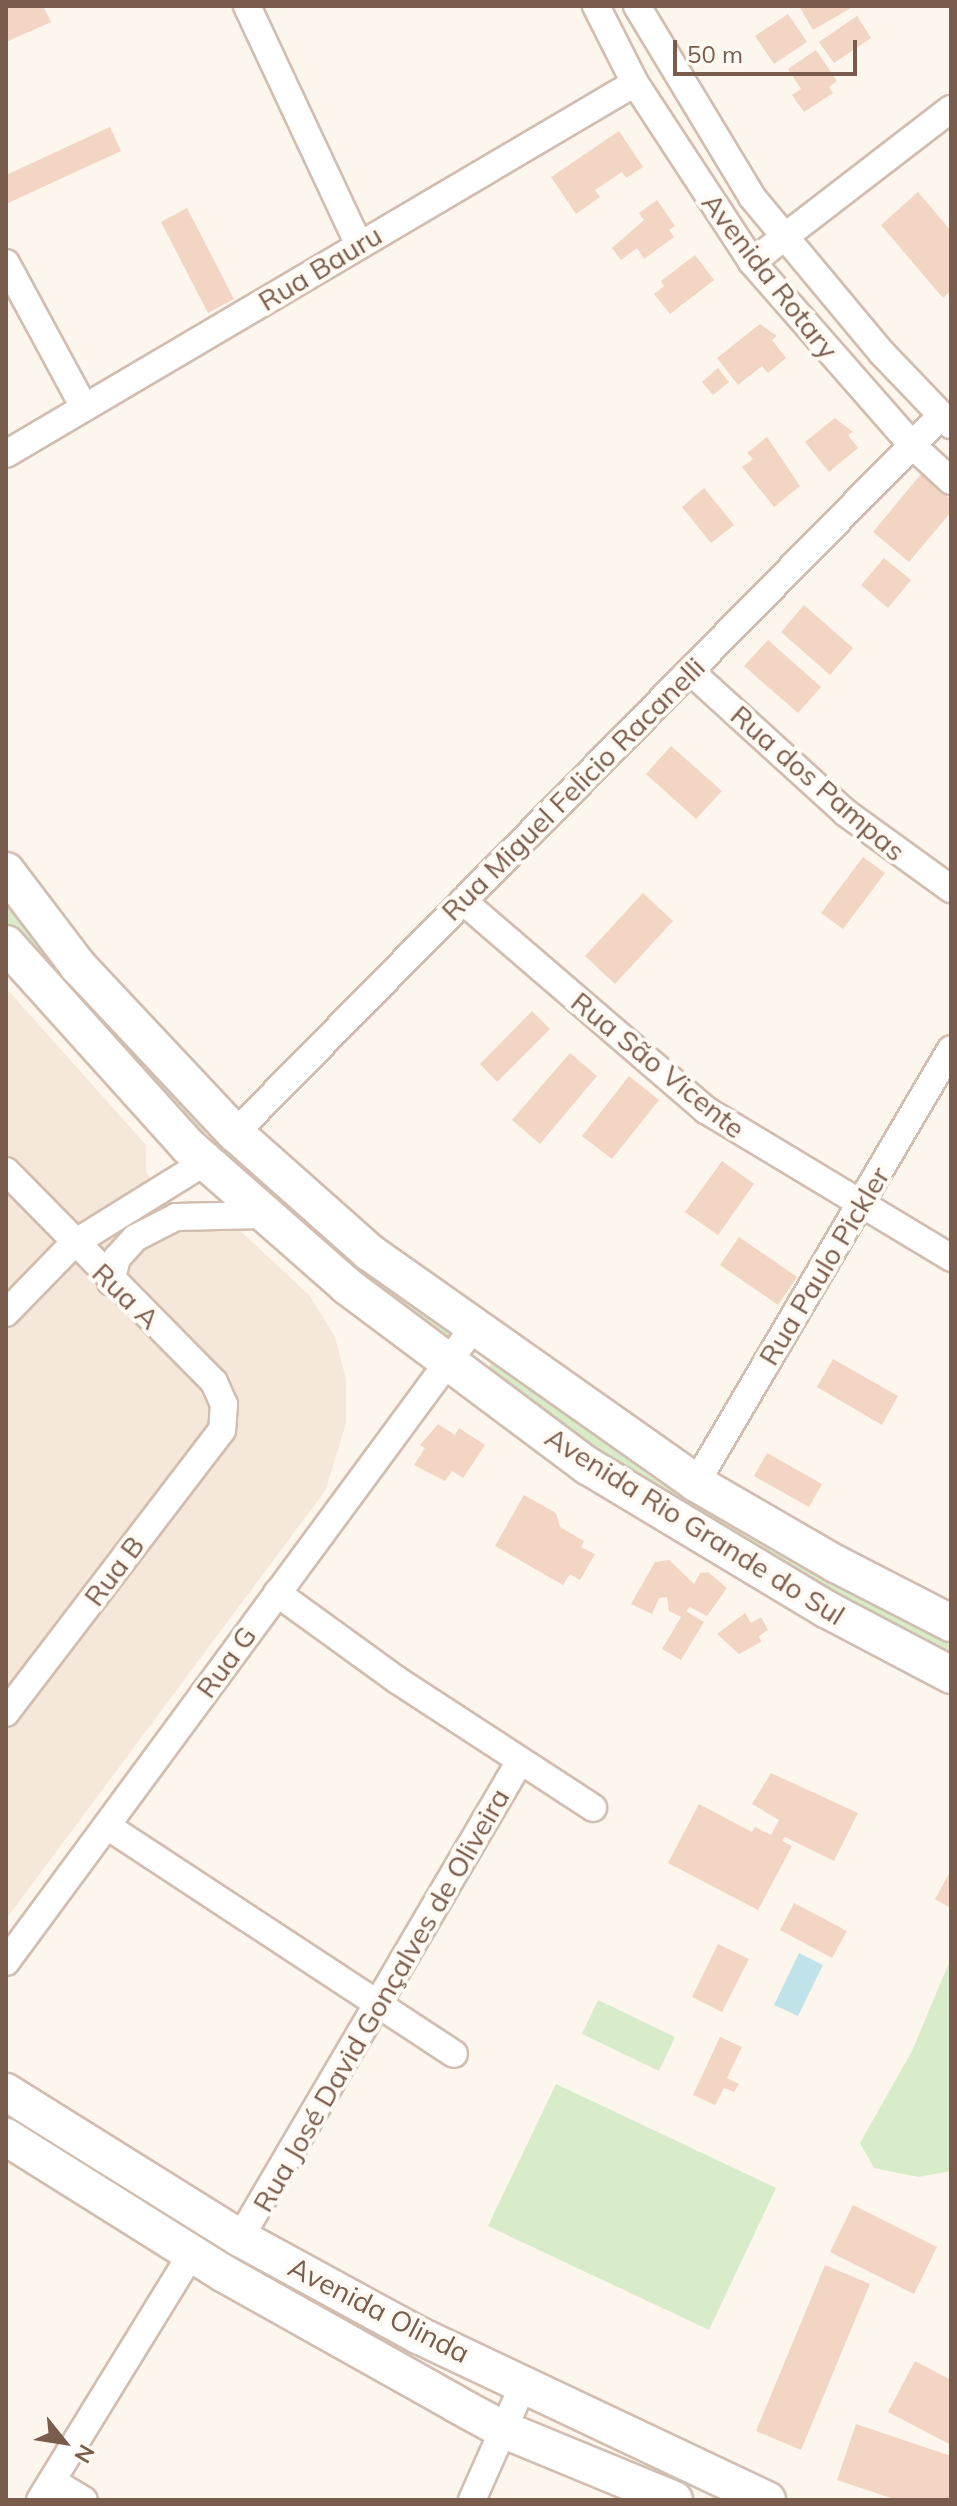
<!DOCTYPE html>
<html>
<head>
<meta charset="utf-8">
<style>
  body { margin:0 }
  #map { position:relative; width:957px; height:2506px; overflow:hidden; background:#fdf6ec; font-family:Mulish,sans-serif }
  div>[style] { position:absolute }
  .residential>* { inset:0; background:#f5e8da }
  .green>* { inset:0; background:#d8ecc9 }
  .water>* { inset:0; background:#bfe3e8 }
  .building>* { inset:0; background:#f3d5c3 }
  .roads { filter:drop-shadow(2px 0 #d1beb0) drop-shadow(-2px 0 #d1beb0) drop-shadow(0 2px #d1beb0) drop-shadow(0 -2px #d1beb0) }
  .street>* { height:26px; margin:-13px; padding:0 13px; transform-origin:13px; border-radius:13px; background:#fff }
  .secondary>* { height:36px; margin:-18px; padding:0 18px; transform-origin:18px; border-radius:18px; background:#fff }
  span { translate:-50% -50%; white-space:nowrap; text-align:center; line-height:1.15; -webkit-text-stroke:8px #fffaf3; paint-order:stroke }
  .street-label { font-size:28px; color:#7a5c4d }
  .frame { position:absolute; inset:0; border:8px solid #7a5c4d; pointer-events:none }
  .north { position:absolute; left:24px; top:2402px; width:80px; height:80px; -webkit-text-stroke:6px #fffaf3; paint-order:stroke; rotate:120deg; font-size:22px; font-weight:700; line-height:32px; text-align:center; color:#7a5c4d }
  .north::after { content:''; display:block; margin:auto; width:28px; height:36px; background:#7a5c4d; clip-path:polygon(50% 0,100% 100%,50% 72%,0 100%) }
  .scale { position:absolute; left:673px; top:40px; width:184px; height:36px; box-sizing:border-box; border:4px solid #7a5c4d; border-top:0; padding-left:10px; font-size:24px; line-height:28px; white-space:nowrap; color:#7a5c4d; -webkit-text-stroke:6px #fffaf3; paint-order:stroke }
</style>
</head>
<body>
<div id="map">
  <div class="residential">
    <div style="clip-path:polygon(6px 988px,146px 1145px,146px 1171px,177px 1223px,233px 1224px,310px 1296px,335px 1337px,346px 1379px,346px 1424px,325px 1491px,6px 1919px)"></div>
  </div>
  <div class="green">
    <div style="clip-path:polygon(6px 898px,212px 1127px,200px 1138px,32px 957px,6px 924px)"></div>
    <div style="clip-path:polygon(248px 1156px,454px 1332px,444px 1344px,237px 1168px)"></div>
    <div style="clip-path:polygon(495px 1357px,951px 1637px,951px 1654px,850px 1603px,629px 1474px,486px 1371px)"></div>
    <div style="clip-path:polygon(951px 1958px,951px 2171px,918px 2177px,874px 2168px,860px 2143px,912px 2051px)"></div>
    <div style="clip-path:polygon(598px 2000px,675px 2037px,659px 2071px,582px 2034px)"></div>
    <div style="clip-path:polygon(556px 2084px,776px 2188px,709px 2330px,488px 2226px)"></div>
  </div>
  <div class="water">
    <div style="clip-path:polygon(799px 1953px,823px 1965px,798px 2016px,774px 2005px)"></div>
  </div>
  <div class="building">
    <div style="clip-path:polygon(6px 6px,43px 6px,51px 22px,6px 42px)"></div>
    <div style="clip-path:polygon(799px 6px,854px 6px,813px 30px)"></div>
    <div style="clip-path:polygon(788px 14px,807px 42px,774px 64px,755px 36px)"></div>
    <div style="clip-path:polygon(857px 16px,871px 38px,834px 63px,819px 42px)"></div>
    <div style="clip-path:polygon(816px 50px,837px 81px,829px 87px,833px 93px,804px 112px,792px 95px,801px 89px,788px 69px)"></div>
    <div style="clip-path:polygon(110px 127px,121px 151px,6px 204px,6px 175px)"></div>
    <div style="clip-path:polygon(619px 131px,643px 167px,626px 178px,622px 172px,595px 190px,600px 197px,576px 214px,551px 177px)"></div>
    <div style="clip-path:polygon(918px 192px,951px 231px,951px 291px,943px 298px,881px 225px)"></div>
    <div style="clip-path:polygon(657px 200px,675px 226px,669px 230px,674px 237px,644px 259px,637px 248px,621px 260px,612px 248px,644px 220px,639px 213px)"></div>
    <div style="clip-path:polygon(187px 208px,234px 299px,208px 313px,161px 222px)"></div>
    <div style="clip-path:polygon(695px 255px,714px 280px,670px 314px,654px 294px,664px 286px,661px 281px)"></div>
    <div style="clip-path:polygon(760px 324px,777px 336px,772px 340px,786px 358px,768px 373px,762px 366px,738px 385px,717px 358px)"></div>
    <div style="clip-path:polygon(718px 368px,729px 382px,713px 395px,702px 382px)"></div>
    <div style="clip-path:polygon(835px 418px,853px 432px,848px 435px,858px 448px,829px 472px,805px 442px)"></div>
    <div style="clip-path:polygon(767px 437px,800px 486px,774px 507px,742px 467px,753px 459px,747px 453px)"></div>
    <div style="clip-path:polygon(921px 474px,951px 499px,951px 512px,909px 562px,873px 532px)"></div>
    <div style="clip-path:polygon(704px 488px,734px 525px,711px 543px,682px 507px)"></div>
    <div style="clip-path:polygon(884px 558px,911px 580px,888px 608px,861px 585px)"></div>
    <div style="clip-path:polygon(804px 605px,853px 648px,830px 675px,781px 632px)"></div>
    <div style="clip-path:polygon(768px 640px,821px 687px,798px 713px,744px 666px)"></div>
    <div style="clip-path:polygon(671px 746px,722px 791px,696px 819px,646px 774px)"></div>
    <div style="clip-path:polygon(863px 857px,885px 873px,843px 929px,821px 913px)"></div>
    <div style="clip-path:polygon(643px 893px,673px 921px,615px 984px,585px 956px)"></div>
    <div style="clip-path:polygon(532px 1011px,550px 1029px,497px 1082px,480px 1064px)"></div>
    <div style="clip-path:polygon(570px 1053px,597px 1076px,540px 1144px,512px 1120px)"></div>
    <div style="clip-path:polygon(629px 1076px,659px 1100px,612px 1159px,582px 1136px)"></div>
    <div style="clip-path:polygon(722px 1161px,754px 1184px,718px 1235px,685px 1212px)"></div>
    <div style="clip-path:polygon(739px 1237px,797px 1277px,778px 1305px,720px 1265px)"></div>
    <div style="clip-path:polygon(833px 1359px,898px 1396px,882px 1425px,817px 1387px)"></div>
    <div style="clip-path:polygon(438px 1424px,455px 1435px,459px 1428px,485px 1445px,463px 1478px,452px 1471px,445px 1481px,414px 1465px,425px 1448px,420px 1445px)"></div>
    <div style="clip-path:polygon(767px 1453px,822px 1484px,809px 1507px,754px 1476px)"></div>
    <div style="clip-path:polygon(524px 1495px,556px 1513px,560px 1527px,584px 1541px,581px 1547px,595px 1554px,580px 1580px,570px 1574px,563px 1585px,495px 1546px)"></div>
    <div style="clip-path:polygon(669px 1560px,694px 1584px,700px 1573px,708px 1572px,727px 1588px,707px 1616px,690px 1607px,686px 1611px,704px 1622px,681px 1660px,662px 1649px,681px 1617px,669px 1611px,667px 1597px,659px 1598px,652px 1614px,631px 1604px,655px 1562px)"></div>
    <div style="clip-path:polygon(745px 1613px,751px 1623px,761px 1617px,768px 1630px,759px 1636px,761px 1642px,739px 1654px,717px 1634px)"></div>
    <div style="clip-path:polygon(771px 1773px,858px 1813px,834px 1861px,785px 1837px,782px 1841px,792px 1846px,758px 1910px,668px 1863px,699px 1804px,752px 1832px,755px 1827px,771px 1835px,779px 1820px,752px 1804px)"></div>
    <div style="clip-path:polygon(951px 1870px,951px 1908px,935px 1899px)"></div>
    <div style="clip-path:polygon(794px 1903px,847px 1931px,832px 1958px,780px 1930px)"></div>
    <div style="clip-path:polygon(718px 1944px,749px 1959px,722px 2012px,692px 1997px)"></div>
    <div style="clip-path:polygon(720px 2037px,742px 2047px,727px 2078px,739px 2084px,734px 2092px,724px 2088px,715px 2105px,693px 2095px)"></div>
    <div style="clip-path:polygon(853px 2205px,937px 2247px,914px 2294px,830px 2252px)"></div>
    <div style="clip-path:polygon(825px 2265px,870px 2284px,801px 2450px,756px 2431px)"></div>
    <div style="clip-path:polygon(915px 2361px,951px 2380px,951px 2445px,888px 2412px)"></div>
    <div style="clip-path:polygon(856px 2424px,951px 2456px,951px 2500px,897px 2500px,837px 2480px)"></div>
  </div>
  <div class="roads">
    <div class="street">
      <div style="left:247px;top:6px;width:264px;rotate:64.9deg"></div>
      <div style="left:596px;top:6px;width:86px;rotate:63.1deg"></div>
      <div style="left:635px;top:83px;width:214px;rotate:56.8deg"></div>
      <div style="left:752px;top:262px;width:243px;rotate:48.8deg"></div>
      <div style="left:912px;top:445px;width:53px;rotate:42.7deg"></div>
      <div style="left:637px;top:6px;width:223px;rotate:58.9deg"></div>
      <div style="left:752px;top:197px;width:203px;rotate:50.2deg"></div>
      <div style="left:882px;top:353px;width:100px;rotate:46.2deg"></div>
      <div style="left:752px;top:262px;width:251px;rotate:-37.6deg"></div>
      <div style="left:6px;top:263px;width:164px;rotate:61.6deg"></div>
      <div style="left:6px;top:454px;width:730px;rotate:-30.53deg"></div>
      <div style="left:690px;top:671px;width:211px;rotate:42.3deg"></div>
      <div style="left:846px;top:813px;width:130px;rotate:35.9deg"></div>
      <div style="left:463px;top:901px;width:321px;rotate:40.7deg"></div>
      <div style="left:706px;top:1110px;width:286px;rotate:31.1deg"></div>
      <div style="left:235px;top:1133px;width:1006px;rotate:-45.44deg"></div>
      <div style="left:6px;top:1171px;width:296px;rotate:45.4deg"></div>
      <div style="left:214px;top:1382px;width:24px;rotate:66deg"></div>
      <div style="left:224px;top:1404px;width:26px;rotate:94deg"></div>
      <div style="left:222px;top:1430px;width:356px;rotate:127.4deg"></div>
      <div style="left:111px;top:1282px;width:25px;rotate:-76deg"></div>
      <div style="left:117px;top:1258px;width:27px;rotate:-48deg"></div>
      <div style="left:135px;top:1238px;width:46px;rotate:-27.1deg"></div>
      <div style="left:176px;top:1217px;width:86px;rotate:-1.3deg"></div>
      <div style="left:6px;top:1313px;width:96px;rotate:-45.8deg"></div>
      <div style="left:73px;top:1244px;width:155px;rotate:-31.8deg"></div>
      <div style="left:696px;top:1483px;width:503px;rotate:-59.56deg"></div>
      <div style="left:277px;top:1593px;width:148px;rotate:35.9deg"></div>
      <div style="left:397px;top:1680px;width:234px;rotate:33.1deg"></div>
      <div style="left:107px;top:1826px;width:415px;rotate:33.3deg"></div>
      <div style="left:6px;top:1962px;width:787px;rotate:-53.62deg"></div>
      <div style="left:240px;top:2238px;width:553px;rotate:-59.59deg"></div>
      <div style="left:52px;top:2481px;width:37px;rotate:31deg"></div>
      <div style="left:40px;top:2500px;width:290px;rotate:-58.4deg"></div>
      <div style="left:472px;top:2500px;width:128px;rotate:-66deg"></div>
    </div>
    <div class="secondary">
      <div style="left:6px;top:871px;width:119px;rotate:52.8deg"></div>
      <div style="left:78px;top:966px;width:229px;rotate:46.8deg"></div>
      <div style="left:235px;top:1133px;width:179px;rotate:41.6deg"></div>
      <div style="left:369px;top:1252px;width:400px;rotate:35.2deg"></div>
      <div style="left:696px;top:1483px;width:162px;rotate:30.1deg"></div>
      <div style="left:836px;top:1564px;width:129px;rotate:27.2deg"></div>
      <div style="left:6px;top:944px;width:273px;rotate:48deg"></div>
      <div style="left:189px;top:1147px;width:210px;rotate:41.3deg"></div>
      <div style="left:347px;top:1286px;width:301px;rotate:36.8deg"></div>
      <div style="left:588px;top:1466px;width:278px;rotate:31deg"></div>
      <div style="left:826px;top:1609px;width:141px;rotate:27.8deg"></div>
      <div style="left:6px;top:2092px;width:276px;rotate:32deg"></div>
      <div style="left:240px;top:2238px;width:203px;rotate:28.6deg"></div>
      <div style="left:418px;top:2335px;width:386px;rotate:25.3deg"></div>
      <div style="left:6px;top:2137px;width:256px;rotate:32.1deg"></div>
      <div style="left:223px;top:2273px;width:267px;rotate:29.3deg"></div>
      <div style="left:456px;top:2404px;width:52px;rotate:28.5deg"></div>
      <div style="left:502px;top:2429px;width:186px;rotate:22.4deg"></div>
    </div>
  </div>
  <div class="street-label">
    <span style="left:320px;top:268px;rotate:-31deg">Rua Bauru</span>
    <span style="left:770px;top:276px;rotate:52deg">Avenida Rotary</span>
    <span style="left:818px;top:783px;rotate:41deg">Rua dos Pampas</span>
    <span style="left:573px;top:789px;rotate:-45deg">Rua Miguel Felicio Racanelli</span>
    <span style="left:658px;top:1065px;rotate:39deg">Rua São Vicente</span>
    <span style="left:824px;top:1266px;rotate:-59deg">Rua Paulo Pickler</span>
    <span style="left:126px;top:1296px;rotate:44deg">Rua A</span>
    <span style="left:695px;top:1526px;rotate:32deg">Avenida Rio Grande do Sul</span>
    <span style="left:114px;top:1571px;rotate:-53deg">Rua B</span>
    <span style="left:226px;top:1662px;rotate:-54deg">Rua G</span>
    <span style="left:381px;top:2000px;rotate:-60deg">Rua José David Gonçalves de Oliveira</span>
    <span style="left:379px;top:2310px;rotate:27deg">Avenida Olinda</span>
  </div>
  <div class="frame"></div>
  <div class="north">N</div>
  <div class="scale">50 m</div>
</div>
</body>
</html>
